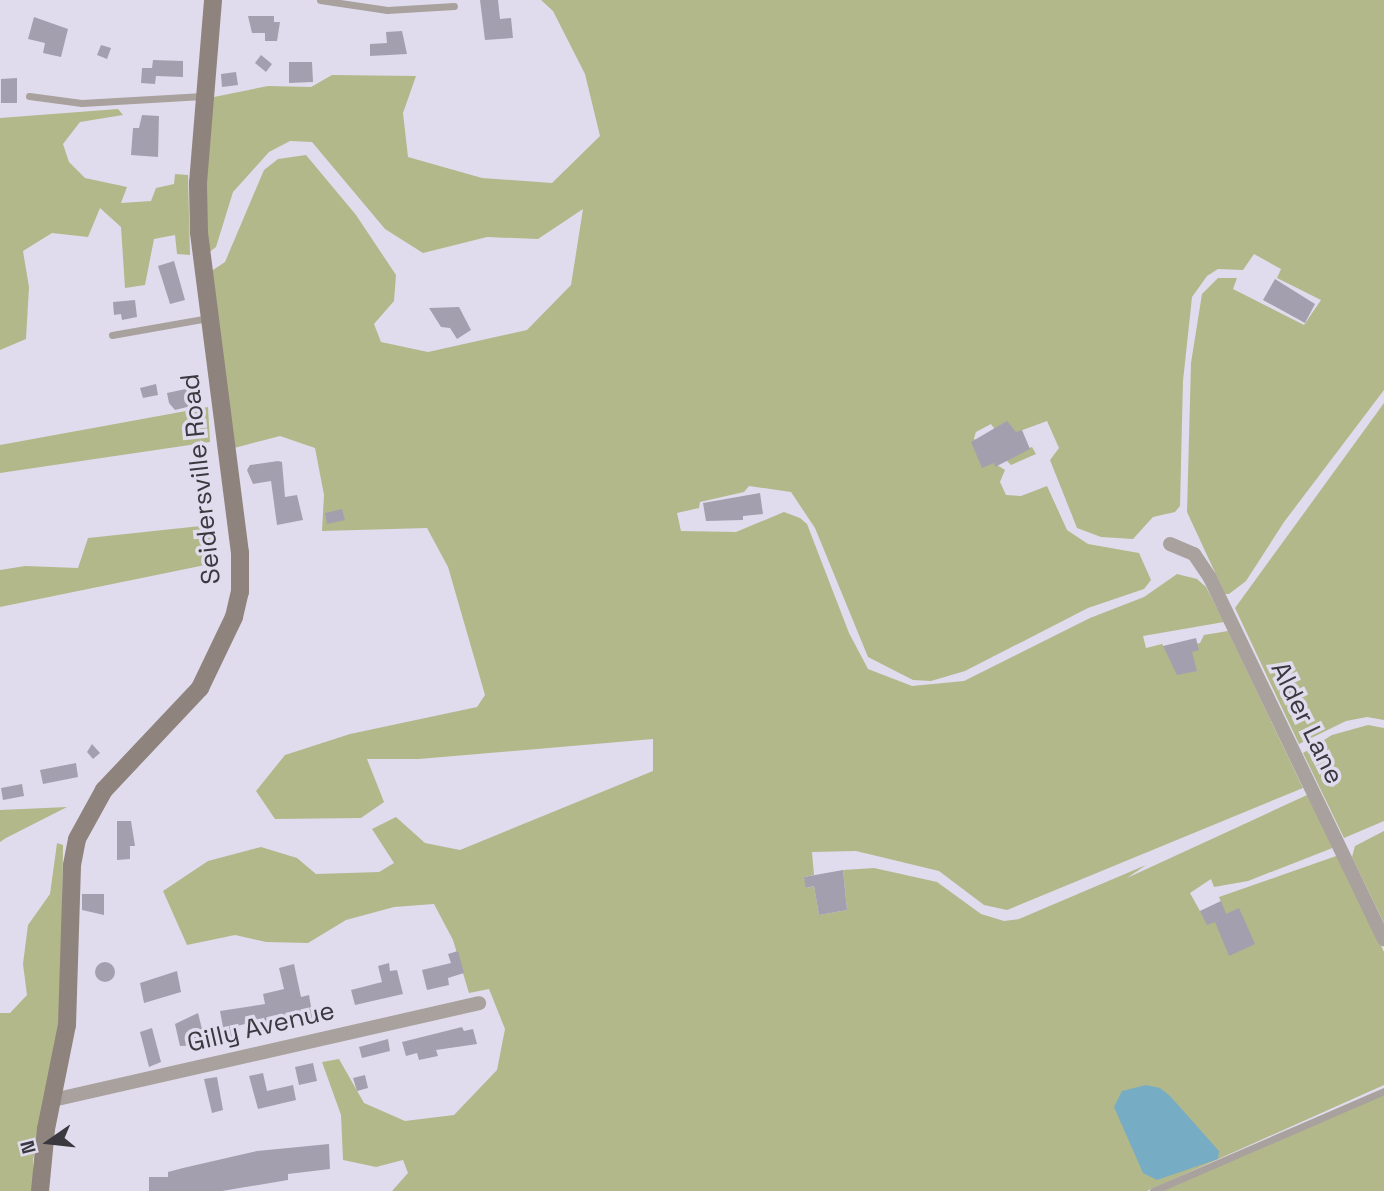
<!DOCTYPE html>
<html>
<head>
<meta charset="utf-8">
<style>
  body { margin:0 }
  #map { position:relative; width:1384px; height:1191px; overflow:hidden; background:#e0dced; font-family:"Space Grotesk",sans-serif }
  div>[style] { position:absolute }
  .green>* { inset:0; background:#b3b88b }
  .water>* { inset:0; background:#77acc5 }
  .building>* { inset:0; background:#a39faf }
  .round { border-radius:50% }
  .lane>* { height:7px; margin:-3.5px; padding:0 3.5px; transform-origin:3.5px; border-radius:3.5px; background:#a9a19d }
  .street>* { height:14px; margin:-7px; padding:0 7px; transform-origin:7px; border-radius:7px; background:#a9a19d }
  .secondary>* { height:18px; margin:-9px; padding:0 9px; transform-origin:9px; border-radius:9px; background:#8e837d }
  span { translate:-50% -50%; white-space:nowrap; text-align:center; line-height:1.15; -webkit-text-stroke:7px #e0dced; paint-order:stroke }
  .street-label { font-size:26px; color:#3a3940 }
  .north { position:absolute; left:14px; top:1107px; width:70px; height:70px; -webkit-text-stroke:5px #e0dced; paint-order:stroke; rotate:256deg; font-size:19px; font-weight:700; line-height:28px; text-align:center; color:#3a3940 }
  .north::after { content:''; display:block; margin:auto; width:24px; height:32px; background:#3a3940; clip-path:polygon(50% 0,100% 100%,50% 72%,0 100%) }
</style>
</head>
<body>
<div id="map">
  <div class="green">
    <div style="clip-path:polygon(541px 0,1384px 0,1384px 390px,1284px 522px,1246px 581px,1229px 594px,1225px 594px,1187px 512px,1191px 363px,1202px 294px,1218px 278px,1237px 278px,1233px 289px,1304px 325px,1321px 300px,1277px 278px,1281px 269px,1254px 254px,1243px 270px,1218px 269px,1207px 276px,1192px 297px,1183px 381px,1180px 506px,1175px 512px,1153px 517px,1133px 539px,1101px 537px,1077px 528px,1050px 460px,1059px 448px,1047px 421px,1001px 438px,991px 424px,976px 432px,974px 438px,985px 463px,1032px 447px,1036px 454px,1011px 465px,1006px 460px,997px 465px,1005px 470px,1000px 482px,1006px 495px,1021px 496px,1047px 486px,1067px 530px,1088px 544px,1139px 553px,1151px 580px,1144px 589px,1088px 608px,965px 671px,931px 681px,913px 680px,868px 657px,815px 528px,791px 492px,749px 486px,744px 492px,700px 502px,699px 508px,677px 513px,681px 531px,736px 532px,784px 512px,800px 518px,807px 524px,849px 633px,868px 669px,912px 686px,964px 681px,1090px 618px,1144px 597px,1177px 574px,1197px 579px,1206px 587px,1224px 622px,1143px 636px,1146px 648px,1162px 644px,1167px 651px,1200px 643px,1204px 635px,1228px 631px,1303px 788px,1007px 910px,984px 905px,939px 871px,856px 851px,812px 852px,814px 875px,804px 877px,807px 888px,814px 886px,819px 915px,847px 910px,843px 870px,874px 868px,937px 882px,981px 914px,1004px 921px,1019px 919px,1146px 865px,1127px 878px,1307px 795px,1335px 847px,1248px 881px,1214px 887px,1211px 879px,1190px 893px,1200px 911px,1221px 902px,1219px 897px,1339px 855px,1384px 952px,1384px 1085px,1147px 1191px,392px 1191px,408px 1173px,403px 1160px,376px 1167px,343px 1160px,341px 1115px,322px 1062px,339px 1059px,364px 1103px,405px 1121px,454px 1115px,497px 1070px,505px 1029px,489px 989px,469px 993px,453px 940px,434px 904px,394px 907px,346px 920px,308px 943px,266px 942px,235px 935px,187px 945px,163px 891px,208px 861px,261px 847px,297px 858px,316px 874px,379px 872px,394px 863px,372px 829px,396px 817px,425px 843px,460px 850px,653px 771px,653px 739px,419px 759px,367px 759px,384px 802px,361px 818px,275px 819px,256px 791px,285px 755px,350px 734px,477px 707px,485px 695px,448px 567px,427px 528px,322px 531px,324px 495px,315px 448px,280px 436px,234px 448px,210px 272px,225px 262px,264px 170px,278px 159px,306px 155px,356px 215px,396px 275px,394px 301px,374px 324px,381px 342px,428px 352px,527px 330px,571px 285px,583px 209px,538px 239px,487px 237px,423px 253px,385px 229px,312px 142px,290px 141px,269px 152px,233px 192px,216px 247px,208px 253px,203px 178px,209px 98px,268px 86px,311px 87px,332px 75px,416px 76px,403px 113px,408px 157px,482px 178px,552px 183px,600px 136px,585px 74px,553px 11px)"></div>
    <div style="clip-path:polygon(118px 109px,123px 115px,80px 122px,63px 144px,69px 162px,85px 178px,127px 187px,121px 203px,151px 201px,156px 188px,174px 184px,175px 174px,188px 175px,190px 255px,177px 254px,175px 235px,154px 239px,145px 285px,125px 288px,121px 227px,100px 208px,88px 237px,52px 233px,23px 251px,29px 287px,26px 339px,0 350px,0 118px)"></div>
    <div style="clip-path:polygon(1384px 403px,1384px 720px,1367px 717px,1346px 721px,1299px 744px,1235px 608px)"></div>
    <div style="clip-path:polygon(208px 407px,210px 442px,0 473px,0 445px)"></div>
    <div style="clip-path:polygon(210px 525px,215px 563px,0 607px,0 570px,25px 566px,78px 568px,88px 538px)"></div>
    <div style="clip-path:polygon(1368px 725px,1384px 728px,1384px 821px,1344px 838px,1303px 753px,1332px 735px)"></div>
    <div style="clip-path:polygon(67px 807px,6px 838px,0 842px,0 810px)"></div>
    <div style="clip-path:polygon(1384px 831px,1384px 923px,1352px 857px,1355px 846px)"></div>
    <div style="clip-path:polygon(57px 843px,63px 845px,61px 1019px,33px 1160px,33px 1191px,0 1191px,0 1013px,10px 1013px,27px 995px,23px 964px,28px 925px,50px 894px)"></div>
    <div style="clip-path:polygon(1384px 1094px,1384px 1191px,1161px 1191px)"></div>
  </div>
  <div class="water">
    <div style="clip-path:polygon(1146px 1085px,1160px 1088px,1170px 1096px,1219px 1151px,1218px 1159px,1157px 1180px,1143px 1173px,1114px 1107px,1122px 1091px)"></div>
  </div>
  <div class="building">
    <div style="clip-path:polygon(480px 0,498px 0,500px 19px,511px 18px,513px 38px,485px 40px)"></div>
    <div style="clip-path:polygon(248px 16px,274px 16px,274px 22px,280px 22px,277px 41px,265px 41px,265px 33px,252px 33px)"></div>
    <div style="clip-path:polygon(34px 17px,68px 29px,61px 57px,43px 53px,45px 43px,28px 39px)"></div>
    <div style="clip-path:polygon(402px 31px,407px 54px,370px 56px,370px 44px,387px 43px,386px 32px)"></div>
    <div style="clip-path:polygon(101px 45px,111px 48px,107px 59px,97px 55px)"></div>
    <div style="clip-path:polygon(261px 55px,272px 64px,266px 72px,255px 63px)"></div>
    <div style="clip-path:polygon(153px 60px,183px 61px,183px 77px,156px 76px,155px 84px,141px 83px,142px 68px,152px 68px)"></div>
    <div style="clip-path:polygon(289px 62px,312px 62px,313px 82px,289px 83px)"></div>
    <div style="clip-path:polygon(236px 72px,238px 85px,222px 87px,221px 74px)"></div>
    <div style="clip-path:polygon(17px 78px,17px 103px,1px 103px,1px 79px)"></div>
    <div style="clip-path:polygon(142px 115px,159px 116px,158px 157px,131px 155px,133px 128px,139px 128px)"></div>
    <div style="clip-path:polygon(174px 261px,185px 300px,170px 304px,158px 266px)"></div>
    <div style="clip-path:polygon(1275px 279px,1315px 304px,1305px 323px,1263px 300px)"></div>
    <div style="clip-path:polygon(135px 300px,137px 317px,122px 320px,121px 314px,114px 315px,113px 302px)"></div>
    <div style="clip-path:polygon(459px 307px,471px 330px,457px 339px,450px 328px,441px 327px,429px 308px)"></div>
    <div style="clip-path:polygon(156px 384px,158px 395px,143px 398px,140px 388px)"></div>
    <div style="clip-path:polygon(195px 387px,199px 404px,175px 410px,169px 403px,167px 393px)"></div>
    <div style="clip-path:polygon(1007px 421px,1016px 432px,1022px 430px,1030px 449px,995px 467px,994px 463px,982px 468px,971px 442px)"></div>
    <div style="clip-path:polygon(278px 461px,282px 462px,285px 497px,297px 495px,303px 520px,277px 525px,271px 481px,253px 484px,247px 470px,250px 465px)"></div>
    <div style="clip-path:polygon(760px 493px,763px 514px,743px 516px,743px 520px,706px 521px,703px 503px)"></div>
    <div style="clip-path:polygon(342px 509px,345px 520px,327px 524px,325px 513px)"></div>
    <div style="clip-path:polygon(1196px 638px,1199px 650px,1192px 652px,1197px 671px,1177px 675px,1163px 646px)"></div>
    <div style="clip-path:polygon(92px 744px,100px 753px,93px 759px,87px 752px)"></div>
    <div style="clip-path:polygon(76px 763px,78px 777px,43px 784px,40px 770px)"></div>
    <div style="clip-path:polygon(22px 784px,24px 796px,3px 800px,1px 788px)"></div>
    <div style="clip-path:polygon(117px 821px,131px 821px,135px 846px,130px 846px,130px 859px,117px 860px)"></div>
    <div style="clip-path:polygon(843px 870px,847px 910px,819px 915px,814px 886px,806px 888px,804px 877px)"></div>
    <div style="clip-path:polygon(82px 894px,104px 894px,104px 915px,82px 910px)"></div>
    <div style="clip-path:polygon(1221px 901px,1226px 914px,1239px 908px,1255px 944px,1229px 956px,1215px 922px,1207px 925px,1200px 911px)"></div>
    <div style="clip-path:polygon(458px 951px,464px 973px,448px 978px,449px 985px,427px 990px,422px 970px,451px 963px,448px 954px)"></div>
    <div class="round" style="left:95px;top:962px;width:20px;height:20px"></div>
    <div style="clip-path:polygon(389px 963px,390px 971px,397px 970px,403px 994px,355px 1005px,351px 990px,382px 982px,378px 966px)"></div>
    <div style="clip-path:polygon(294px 964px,301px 997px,309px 995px,314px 1024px,302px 1027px,299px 1016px,266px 1024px,265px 1020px,236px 1026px,238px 1035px,225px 1038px,220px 1011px,265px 1004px,263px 994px,284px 989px,279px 968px)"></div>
    <div style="clip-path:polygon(177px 971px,181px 992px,144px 1003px,140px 983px)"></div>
    <div style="clip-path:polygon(198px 1013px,206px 1045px,180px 1046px,175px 1024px)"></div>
    <div style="clip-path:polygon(462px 1027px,464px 1031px,473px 1029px,477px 1044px,436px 1050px,438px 1056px,419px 1060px,417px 1053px,406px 1056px,402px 1042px)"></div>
    <div style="clip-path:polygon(152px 1028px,161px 1062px,149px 1067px,140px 1032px)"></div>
    <div style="clip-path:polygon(388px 1039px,390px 1051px,362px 1058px,359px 1047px)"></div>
    <div style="clip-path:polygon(313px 1063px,317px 1081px,299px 1085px,295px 1067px)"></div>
    <div style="clip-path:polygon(263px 1073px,267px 1091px,293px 1085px,296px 1100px,258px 1109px,249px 1076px)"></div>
    <div style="clip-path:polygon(365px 1075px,368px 1088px,357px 1091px,353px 1078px)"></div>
    <div style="clip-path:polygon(217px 1077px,223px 1110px,212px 1113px,204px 1079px)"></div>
    <div style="clip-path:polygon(329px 1144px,330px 1169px,288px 1174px,288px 1180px,222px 1191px,149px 1191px,149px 1177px,168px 1177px,168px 1172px,183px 1168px,257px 1151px)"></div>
  </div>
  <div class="lane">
    <div style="left:320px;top:0;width:68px;rotate:8.5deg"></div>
    <div style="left:387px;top:10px;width:67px;rotate:-3.4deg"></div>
    <div style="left:29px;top:96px;width:53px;rotate:7.5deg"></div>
    <div style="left:82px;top:103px;width:121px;rotate:-3.3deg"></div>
    <div style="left:112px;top:335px;width:97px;rotate:-10deg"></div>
    <div style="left:1153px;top:1191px;width:252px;rotate:-23.4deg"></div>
  </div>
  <div class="street">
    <div style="left:1170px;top:544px;width:26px;rotate:23deg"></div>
    <div style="left:1194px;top:554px;width:29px;rotate:56deg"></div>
    <div style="left:1210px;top:578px;width:401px;rotate:64.3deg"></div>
    <div style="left:53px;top:1100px;width:437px;rotate:-12.8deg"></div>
  </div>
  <div class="secondary">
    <div style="left:40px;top:1191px;width:62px;rotate:-84.5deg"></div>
    <div style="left:46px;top:1129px;width:106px;rotate:-78.6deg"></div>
    <div style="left:67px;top:1025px;width:160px;rotate:-88.2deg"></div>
    <div style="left:72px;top:865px;width:26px;rotate:-79deg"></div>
    <div style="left:77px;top:839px;width:56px;rotate:-61.1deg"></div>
    <div style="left:104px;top:790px;width:140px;rotate:-46.7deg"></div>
    <div style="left:200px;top:688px;width:79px;rotate:-64.4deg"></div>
    <div style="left:234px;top:617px;width:26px;rotate:-77deg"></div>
    <div style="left:240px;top:592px;width:39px;rotate:-90deg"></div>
    <div style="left:240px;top:553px;width:324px;rotate:-97.3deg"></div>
    <div style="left:199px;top:232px;width:49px;rotate:-91.2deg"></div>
    <div style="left:198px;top:183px;width:184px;rotate:-85.3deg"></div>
  </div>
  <div class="street-label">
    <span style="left:201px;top:479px;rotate:-96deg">Seidersville Road</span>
    <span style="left:1307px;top:723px;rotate:64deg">Alder Lane</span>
    <span style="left:261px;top:1027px;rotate:-13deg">Gilly Avenue</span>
  </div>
  <div class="north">N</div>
</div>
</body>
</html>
